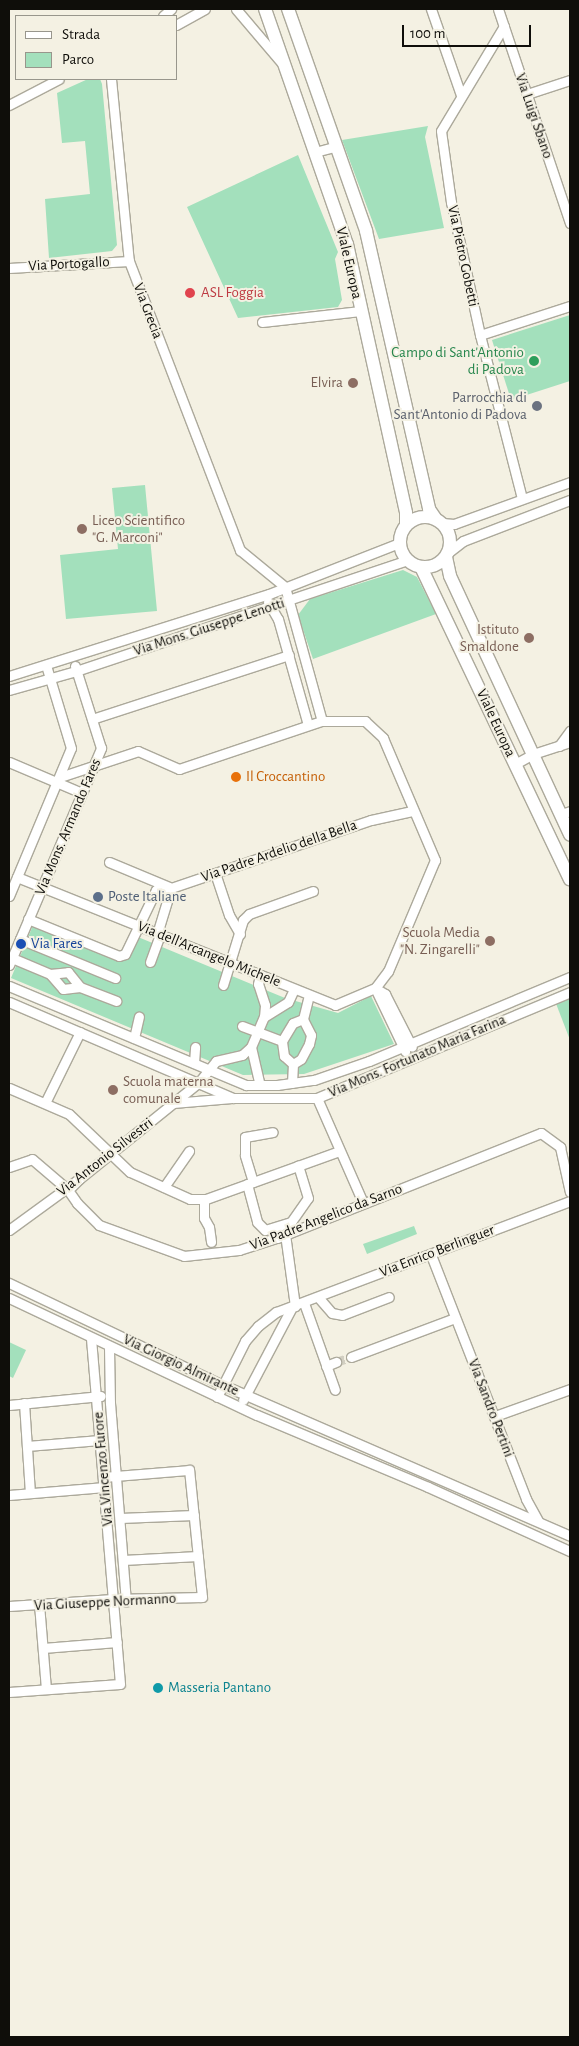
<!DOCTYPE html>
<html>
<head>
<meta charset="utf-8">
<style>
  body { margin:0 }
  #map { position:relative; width:579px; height:2046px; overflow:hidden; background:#f4f1e3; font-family:"Alegreya Sans",sans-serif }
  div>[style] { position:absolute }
  .green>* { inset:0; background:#a3e0bc }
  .street-tunnel>* { height:9px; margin-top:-4.5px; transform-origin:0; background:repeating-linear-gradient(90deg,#d2cfc2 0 9px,transparent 0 13.5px) }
  .roads { filter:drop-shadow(1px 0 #aca99b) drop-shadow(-1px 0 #aca99b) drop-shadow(0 1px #aca99b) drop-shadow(0 -1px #aca99b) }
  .street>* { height:9px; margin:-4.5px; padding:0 4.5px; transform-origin:4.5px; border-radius:4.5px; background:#fff }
  .secondary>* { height:12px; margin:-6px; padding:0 6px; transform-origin:6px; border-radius:6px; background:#fff }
  .secondary>.ring { margin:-6px; padding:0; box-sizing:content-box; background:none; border:12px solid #fff; border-radius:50% }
  .dots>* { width:14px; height:14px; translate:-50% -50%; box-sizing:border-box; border:2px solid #f4f1e3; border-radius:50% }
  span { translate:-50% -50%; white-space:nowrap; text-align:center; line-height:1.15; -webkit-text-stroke:4px #f4f1e3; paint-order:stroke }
  .street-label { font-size:15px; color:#0f0e0a }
  .health-label { font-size:15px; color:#be3a42 }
  .left { translate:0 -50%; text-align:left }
  .leisure-label { font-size:15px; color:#27864d }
  .right { translate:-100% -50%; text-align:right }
  .education-label { font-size:15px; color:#785e54 }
  .worship-label { font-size:15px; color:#5b616d }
  .food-label { font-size:15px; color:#c56008 }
  .service-label { font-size:15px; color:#4e5e75 }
  .transit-label { font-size:15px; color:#164399 }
  .culture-label { font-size:15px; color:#0d838f }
  .frame { position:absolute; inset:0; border:10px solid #0f0e0a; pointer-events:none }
  .legend { position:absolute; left:15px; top:15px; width:162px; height:65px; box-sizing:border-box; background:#f4f1e3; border:1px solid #98968c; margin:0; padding:6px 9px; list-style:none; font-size:15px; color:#0f0e0a }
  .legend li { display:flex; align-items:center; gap:10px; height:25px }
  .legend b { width:25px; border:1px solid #98968c }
  .scale { position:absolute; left:402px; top:25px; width:129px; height:22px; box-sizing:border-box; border:2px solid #0f0e0a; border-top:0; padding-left:6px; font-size:15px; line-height:18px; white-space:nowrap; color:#0f0e0a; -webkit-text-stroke:4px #f4f1e3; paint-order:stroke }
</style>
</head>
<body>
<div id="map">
  <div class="green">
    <div style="clip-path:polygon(88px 79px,100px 79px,102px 84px,117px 245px,112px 251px,49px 258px,45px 199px,90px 194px,85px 141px,62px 143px,57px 93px)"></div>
    <div style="clip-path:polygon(428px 126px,425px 137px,444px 228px,379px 239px,342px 140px)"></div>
    <div style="clip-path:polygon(298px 155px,338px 252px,335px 259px,342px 300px,338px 307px,238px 318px,187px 207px)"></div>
    <div style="clip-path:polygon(570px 315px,570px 381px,511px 400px,492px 340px)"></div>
    <div style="clip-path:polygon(145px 485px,157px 611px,66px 619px,60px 555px,118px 549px,112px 488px)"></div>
    <div style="clip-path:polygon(403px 570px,417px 577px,436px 614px,313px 659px,298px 615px,310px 599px)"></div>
    <div style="clip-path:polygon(34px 923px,123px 961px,138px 937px,285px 998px,338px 1013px,371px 996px,394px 1044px,304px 1074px,243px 1075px,11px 978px)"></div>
    <div style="clip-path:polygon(570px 995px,570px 1040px,555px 1001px)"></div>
    <div style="clip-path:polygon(414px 1226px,417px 1234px,367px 1254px,363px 1244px)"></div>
    <div style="clip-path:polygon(9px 1342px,26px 1350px,13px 1378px,9px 1376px)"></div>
  </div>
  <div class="street-tunnel">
    <div style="left:336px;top:1362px;width:16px;rotate:-18deg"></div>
  </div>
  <div class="roads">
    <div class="street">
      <div style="left:236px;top:9px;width:70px;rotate:49.7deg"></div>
      <div style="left:431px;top:9px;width:91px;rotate:70.8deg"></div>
      <div style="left:498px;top:9px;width:226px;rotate:71.4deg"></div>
      <div style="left:163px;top:16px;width:11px;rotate:-41deg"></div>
      <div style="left:176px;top:25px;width:33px;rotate:-29deg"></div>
      <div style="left:504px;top:26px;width:122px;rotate:121deg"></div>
      <div style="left:441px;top:131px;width:72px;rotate:82deg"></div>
      <div style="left:451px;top:202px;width:136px;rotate:77.7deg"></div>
      <div style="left:480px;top:335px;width:169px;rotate:75.6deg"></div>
      <div style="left:111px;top:79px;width:183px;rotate:84.4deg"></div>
      <div style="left:129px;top:261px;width:310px;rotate:69deg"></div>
      <div style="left:240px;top:550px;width:58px;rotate:39.4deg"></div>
      <div style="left:285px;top:587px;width:139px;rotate:74.6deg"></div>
      <div style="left:527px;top:94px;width:45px;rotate:-18deg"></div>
      <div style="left:9px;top:105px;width:56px;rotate:-27.5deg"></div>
      <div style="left:315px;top:152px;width:23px;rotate:-15deg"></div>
      <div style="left:9px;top:268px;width:120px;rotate:-3.3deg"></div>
      <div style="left:262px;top:322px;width:99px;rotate:-6.4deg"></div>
      <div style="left:480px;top:335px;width:95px;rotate:-17.9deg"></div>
      <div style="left:442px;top:523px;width:12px;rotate:5deg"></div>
      <div style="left:454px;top:524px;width:123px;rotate:-19.9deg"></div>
      <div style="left:449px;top:552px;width:18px;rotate:-38deg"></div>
      <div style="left:463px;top:541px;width:115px;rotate:-21deg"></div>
      <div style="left:268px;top:602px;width:20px;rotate:60deg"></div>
      <div style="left:278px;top:619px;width:110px;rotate:74.2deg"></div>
      <div style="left:9px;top:676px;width:273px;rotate:-17.5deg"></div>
      <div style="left:269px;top:594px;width:140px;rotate:-21.4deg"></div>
      <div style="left:9px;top:690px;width:70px;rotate:-15.8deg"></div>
      <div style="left:76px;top:671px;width:349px;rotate:-18.5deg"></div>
      <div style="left:92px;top:719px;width:207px;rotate:-18deg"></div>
      <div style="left:559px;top:746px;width:19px;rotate:-54deg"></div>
      <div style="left:9px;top:762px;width:79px;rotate:23deg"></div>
      <div style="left:515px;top:764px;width:21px;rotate:-29deg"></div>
      <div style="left:533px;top:754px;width:39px;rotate:-18deg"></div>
      <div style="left:60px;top:777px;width:82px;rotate:-18.4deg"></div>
      <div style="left:138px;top:751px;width:45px;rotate:23.7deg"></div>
      <div style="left:179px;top:769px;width:151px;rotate:-18.6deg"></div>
      <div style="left:322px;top:721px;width:43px"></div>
      <div style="left:365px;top:721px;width:25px;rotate:43deg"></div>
      <div style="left:383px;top:738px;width:133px;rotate:66.9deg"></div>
      <div style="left:435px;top:860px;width:121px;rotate:112.9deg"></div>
      <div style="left:388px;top:971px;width:21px;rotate:127deg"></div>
      <div style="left:561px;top:814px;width:9px;rotate:-18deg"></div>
      <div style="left:109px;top:862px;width:65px;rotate:22.6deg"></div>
      <div style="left:215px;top:873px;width:44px;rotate:71.6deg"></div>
      <div style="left:229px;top:915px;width:22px;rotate:60deg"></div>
      <div style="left:17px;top:877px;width:343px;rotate:21.9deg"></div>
      <div style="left:335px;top:1005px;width:43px;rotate:-23deg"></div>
      <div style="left:9px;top:896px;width:160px;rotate:-67.3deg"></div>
      <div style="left:71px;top:748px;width:87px;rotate:-106.8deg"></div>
      <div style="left:28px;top:919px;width:98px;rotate:22.1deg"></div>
      <div style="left:119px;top:956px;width:6px;rotate:-18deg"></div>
      <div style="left:125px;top:954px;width:71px;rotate:-64.2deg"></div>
      <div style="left:156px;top:890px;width:15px;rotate:-8deg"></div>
      <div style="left:171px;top:888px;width:211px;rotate:-18.8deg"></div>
      <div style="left:371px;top:820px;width:42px;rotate:-12.4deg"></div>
      <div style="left:157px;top:934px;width:48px;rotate:-73.1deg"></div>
      <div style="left:20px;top:939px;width:103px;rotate:22.3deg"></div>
      <div style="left:12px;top:958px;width:41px;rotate:22.8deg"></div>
      <div style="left:50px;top:974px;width:20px;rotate:49deg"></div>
      <div style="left:63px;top:989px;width:17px;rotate:-7deg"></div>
      <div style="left:80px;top:987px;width:39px;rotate:21deg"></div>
      <div style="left:150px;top:962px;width:29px;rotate:-70deg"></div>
      <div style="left:9px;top:965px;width:236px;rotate:-67deg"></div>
      <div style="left:101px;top:748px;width:86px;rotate:-107.6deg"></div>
      <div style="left:50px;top:974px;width:18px;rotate:-6deg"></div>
      <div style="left:68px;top:972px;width:19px;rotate:51deg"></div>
      <div style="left:223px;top:985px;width:68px;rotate:-72.9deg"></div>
      <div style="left:243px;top:920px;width:8px;rotate:-45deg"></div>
      <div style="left:249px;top:914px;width:68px;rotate:-19.8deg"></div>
      <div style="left:9px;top:986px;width:257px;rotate:22.7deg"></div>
      <div style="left:246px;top:1085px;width:31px"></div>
      <div style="left:277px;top:1085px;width:37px;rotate:-8deg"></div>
      <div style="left:314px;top:1080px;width:58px;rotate:-19.1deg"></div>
      <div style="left:369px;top:1061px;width:218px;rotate:-22.7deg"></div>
      <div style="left:375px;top:988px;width:12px;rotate:31deg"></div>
      <div style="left:385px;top:994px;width:59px;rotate:63deg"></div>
      <div style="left:375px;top:988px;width:70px;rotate:64.5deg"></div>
      <div style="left:9px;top:1002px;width:244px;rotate:23.2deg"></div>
      <div style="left:233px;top:1098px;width:84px"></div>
      <div style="left:317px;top:1098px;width:274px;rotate:-22.7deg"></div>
      <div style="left:264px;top:1017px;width:28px;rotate:-32deg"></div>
      <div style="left:288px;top:1002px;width:14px;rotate:-65deg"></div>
      <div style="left:242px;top:1026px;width:43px;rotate:20.6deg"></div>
      <div style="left:134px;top:1038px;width:22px;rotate:-77deg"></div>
      <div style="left:251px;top:1047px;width:39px;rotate:77deg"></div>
      <div style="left:194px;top:1063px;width:16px;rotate:-86deg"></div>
      <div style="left:293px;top:1064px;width:9px;rotate:-32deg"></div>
      <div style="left:301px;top:1059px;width:17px;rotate:-62deg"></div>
      <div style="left:309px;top:1044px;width:9px;rotate:-77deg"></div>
      <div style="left:311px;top:1035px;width:18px;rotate:-117deg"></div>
      <div style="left:292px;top:1083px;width:19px;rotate:-87deg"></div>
      <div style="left:293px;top:1064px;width:12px;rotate:-138deg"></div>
      <div style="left:284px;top:1056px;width:15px;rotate:-98deg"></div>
      <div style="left:282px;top:1041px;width:21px;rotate:-59deg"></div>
      <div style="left:293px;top:1023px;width:11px;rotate:-22deg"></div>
      <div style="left:303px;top:1019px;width:25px;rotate:-76deg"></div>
      <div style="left:9px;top:1088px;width:65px;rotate:23.4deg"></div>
      <div style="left:69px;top:1114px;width:84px;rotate:43.6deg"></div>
      <div style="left:130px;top:1172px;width:66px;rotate:24.2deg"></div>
      <div style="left:190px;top:1199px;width:16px"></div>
      <div style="left:206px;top:1199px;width:141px;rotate:-19.8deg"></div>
      <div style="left:317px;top:1098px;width:115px;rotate:66.3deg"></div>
      <div style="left:45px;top:1103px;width:79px;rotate:-63.8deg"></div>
      <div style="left:173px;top:1103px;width:59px;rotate:-4.8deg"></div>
      <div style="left:9px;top:1167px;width:24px;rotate:-19deg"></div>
      <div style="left:32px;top:1159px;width:45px;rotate:40.5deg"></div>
      <div style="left:79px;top:1179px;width:16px;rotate:135deg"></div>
      <div style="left:68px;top:1190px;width:16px;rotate:55deg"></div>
      <div style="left:77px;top:1203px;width:31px;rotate:45deg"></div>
      <div style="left:99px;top:1225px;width:90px;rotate:20deg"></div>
      <div style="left:184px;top:1256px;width:55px;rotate:-6.2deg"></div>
      <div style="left:239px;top:1250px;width:40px;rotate:-18deg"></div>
      <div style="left:277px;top:1238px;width:284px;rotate:-21.7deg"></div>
      <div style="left:541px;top:1133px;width:24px;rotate:36deg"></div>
      <div style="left:560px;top:1147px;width:46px;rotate:77.5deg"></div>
      <div style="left:253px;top:1182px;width:28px;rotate:-107deg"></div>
      <div style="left:245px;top:1155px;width:18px;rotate:-90deg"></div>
      <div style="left:245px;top:1137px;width:28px;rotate:-10deg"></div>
      <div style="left:247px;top:1184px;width:39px;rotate:75deg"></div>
      <div style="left:257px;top:1222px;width:11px;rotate:45deg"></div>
      <div style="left:265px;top:1230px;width:27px;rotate:-17deg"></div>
      <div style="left:291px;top:1222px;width:29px;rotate:-55deg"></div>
      <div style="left:308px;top:1198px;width:34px;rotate:-107deg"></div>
      <div style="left:164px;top:1187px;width:44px;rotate:-55.2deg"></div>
      <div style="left:204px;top:1199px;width:19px;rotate:90deg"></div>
      <div style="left:204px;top:1218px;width:10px;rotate:61deg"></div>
      <div style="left:209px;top:1227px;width:15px;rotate:82deg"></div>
      <div style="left:9px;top:1230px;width:87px;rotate:-36.1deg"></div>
      <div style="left:79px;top:1179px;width:154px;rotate:-38.9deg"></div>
      <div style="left:199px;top:1082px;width:27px;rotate:-51deg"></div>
      <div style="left:216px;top:1061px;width:27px;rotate:-13deg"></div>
      <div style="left:242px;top:1055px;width:12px;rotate:-42deg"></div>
      <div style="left:251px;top:1047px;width:33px;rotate:-67deg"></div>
      <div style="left:264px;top:1017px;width:12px;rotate:-85deg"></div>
      <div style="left:265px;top:1005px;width:22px;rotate:-108deg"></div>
      <div style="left:258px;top:984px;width:9px;rotate:-77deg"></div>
      <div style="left:285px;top:1234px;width:73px;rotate:82.1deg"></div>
      <div style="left:431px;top:1255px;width:262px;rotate:68.7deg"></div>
      <div style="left:526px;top:1499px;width:25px;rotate:61deg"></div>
      <div style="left:9px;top:1283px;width:237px;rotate:25.5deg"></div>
      <div style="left:223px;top:1385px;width:378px;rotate:23.5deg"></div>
      <div style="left:318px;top:1297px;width:21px;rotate:49deg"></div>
      <div style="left:332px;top:1313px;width:10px;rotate:11deg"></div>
      <div style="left:342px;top:1315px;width:50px;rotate:-21deg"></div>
      <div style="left:9px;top:1298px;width:274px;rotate:25.3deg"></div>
      <div style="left:257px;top:1415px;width:186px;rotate:22.8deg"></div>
      <div style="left:428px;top:1487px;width:156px;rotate:24.3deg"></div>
      <div style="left:304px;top:1303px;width:92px;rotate:70.4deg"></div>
      <div style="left:109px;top:1347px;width:56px;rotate:89deg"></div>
      <div style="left:110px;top:1403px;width:199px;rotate:85.4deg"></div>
      <div style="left:351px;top:1357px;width:111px;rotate:-20.6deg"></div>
      <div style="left:326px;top:1366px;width:11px;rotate:-22deg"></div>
      <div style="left:217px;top:1397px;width:63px;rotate:-63.4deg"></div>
      <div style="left:245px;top:1341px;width:20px;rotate:-49deg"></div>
      <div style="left:258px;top:1326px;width:23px;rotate:-38deg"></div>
      <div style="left:276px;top:1312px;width:314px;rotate:-20.7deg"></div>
      <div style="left:243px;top:1400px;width:105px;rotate:-62.2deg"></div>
      <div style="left:24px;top:1403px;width:90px;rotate:86.2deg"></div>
      <div style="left:9px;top:1405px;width:92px;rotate:-5.6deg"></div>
      <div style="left:495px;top:1416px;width:80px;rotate:-19.8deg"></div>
      <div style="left:27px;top:1446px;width:73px;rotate:-4.7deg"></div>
      <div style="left:9px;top:1495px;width:96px;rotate:-4.8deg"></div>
      <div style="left:120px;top:1518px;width:74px;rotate:-2.3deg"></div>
      <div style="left:123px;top:1560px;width:75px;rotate:-3.1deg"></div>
      <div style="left:39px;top:1604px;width:85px;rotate:85.3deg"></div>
      <div style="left:9px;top:1606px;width:104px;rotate:-3.9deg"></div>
      <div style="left:113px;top:1599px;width:89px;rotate:-1.3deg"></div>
      <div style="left:202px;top:1597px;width:128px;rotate:-95.8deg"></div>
      <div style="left:189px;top:1470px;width:85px;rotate:175.3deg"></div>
      <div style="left:43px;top:1648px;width:74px;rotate:-4.6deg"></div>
      <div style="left:9px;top:1692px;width:111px;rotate:-4.1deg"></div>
      <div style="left:120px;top:1684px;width:346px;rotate:-94.8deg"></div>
    </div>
    <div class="secondary">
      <div style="left:265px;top:9px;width:249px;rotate:70.8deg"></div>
      <div style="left:347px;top:244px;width:275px;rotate:77.6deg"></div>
      <div style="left:406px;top:513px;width:12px;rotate:90deg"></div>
      <div style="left:288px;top:9px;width:235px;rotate:70.6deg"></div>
      <div style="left:366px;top:231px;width:285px;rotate:77.2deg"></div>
      <div style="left:429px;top:509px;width:11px;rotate:56deg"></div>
      <div class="ring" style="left:400px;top:517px;width:38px;height:38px"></div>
      <div style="left:446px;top:557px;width:19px;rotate:78deg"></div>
      <div style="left:450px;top:576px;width:285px;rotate:65.1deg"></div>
      <div style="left:421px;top:567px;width:346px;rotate:64.5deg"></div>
    </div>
  </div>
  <div class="dots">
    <div style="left:190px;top:293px;background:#e0444e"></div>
    <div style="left:534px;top:361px;background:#2e9e5b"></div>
    <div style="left:353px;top:383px;background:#8d6e63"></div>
    <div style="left:537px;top:406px;background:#6b7280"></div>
    <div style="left:82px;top:529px;background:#8d6e63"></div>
    <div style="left:529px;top:638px;background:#8d6e63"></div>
    <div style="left:236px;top:777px;background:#e8710a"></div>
    <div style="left:98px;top:897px;background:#5c6f8a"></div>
    <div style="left:490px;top:941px;background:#8d6e63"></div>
    <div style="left:21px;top:944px;background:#1a4fb4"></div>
    <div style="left:113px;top:1090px;background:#8d6e63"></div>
    <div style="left:158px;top:1688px;background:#0f9aa8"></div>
  </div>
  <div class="street-label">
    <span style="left:534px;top:116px;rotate:71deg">Via Luigi Sbano</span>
    <span style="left:463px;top:256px;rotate:78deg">Via Pietro Gobetti</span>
    <span style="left:349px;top:263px;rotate:77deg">Viale Europa</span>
    <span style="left:69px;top:264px;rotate:-3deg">Via Portogallo</span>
    <span style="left:148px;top:311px;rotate:69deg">Via Grecia</span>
    <span style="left:209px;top:627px;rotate:-18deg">Via Mons. Giuseppe Lenotti</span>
    <span style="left:496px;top:723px;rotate:65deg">Viale Europa</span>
    <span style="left:68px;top:827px;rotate:-67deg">Via Mons. Armando Fares</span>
    <span style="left:279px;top:851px;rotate:-19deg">Via Padre Ardelio della Bella</span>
    <span style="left:209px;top:954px;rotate:22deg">Via dell'Arcangelo Michele</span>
    <span style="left:417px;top:1056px;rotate:-23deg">Via Mons. Fortunato Maria Farina</span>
    <span style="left:105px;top:1157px;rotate:-38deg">Via Antonio Silvestri</span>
    <span style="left:326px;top:1217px;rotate:-21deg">Via Padre Angelico da Sarno</span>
    <span style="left:437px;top:1251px;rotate:-21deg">Via Enrico Berlinguer</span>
    <span style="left:181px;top:1365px;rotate:25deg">Via Giorgio Almirante</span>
    <span style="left:491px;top:1408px;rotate:69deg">Via Sandro Pertini</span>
    <span style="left:103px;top:1469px;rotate:-95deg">Via Vincenzo Furore</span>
    <span style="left:105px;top:1602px;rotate:-3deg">Via Giuseppe Normanno</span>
  </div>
  <div class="health-label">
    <span class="left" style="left:201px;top:293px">ASL Foggia</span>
  </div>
  <div class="leisure-label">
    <span class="right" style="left:524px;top:361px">Campo di Sant'Antonio<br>di Padova</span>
  </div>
  <div class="education-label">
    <span class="right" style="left:343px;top:383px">Elvira</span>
    <span class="left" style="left:92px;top:529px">Liceo Scientifico<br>"G. Marconi"</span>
    <span class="right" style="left:519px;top:638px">Istituto<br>Smaldone</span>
    <span class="right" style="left:480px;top:941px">Scuola Media<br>"N. Zingarelli"</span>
    <span class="left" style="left:123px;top:1090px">Scuola materna<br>comunale</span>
  </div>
  <div class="worship-label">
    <span class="right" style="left:527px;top:406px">Parrocchia di<br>Sant'Antonio di Padova</span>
  </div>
  <div class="food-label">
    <span class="left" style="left:246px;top:777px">Il Croccantino</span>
  </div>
  <div class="service-label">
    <span class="left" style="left:108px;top:897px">Poste Italiane</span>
  </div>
  <div class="transit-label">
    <span class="left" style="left:31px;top:944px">Via Fares</span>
  </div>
  <div class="culture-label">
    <span class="left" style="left:168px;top:1688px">Masseria Pantano</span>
  </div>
  <div class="frame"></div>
  <ul class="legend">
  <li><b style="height:6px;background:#fff"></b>Strada</li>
  <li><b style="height:14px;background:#a3e0bc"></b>Parco</li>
  </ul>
  <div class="scale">100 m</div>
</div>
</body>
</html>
